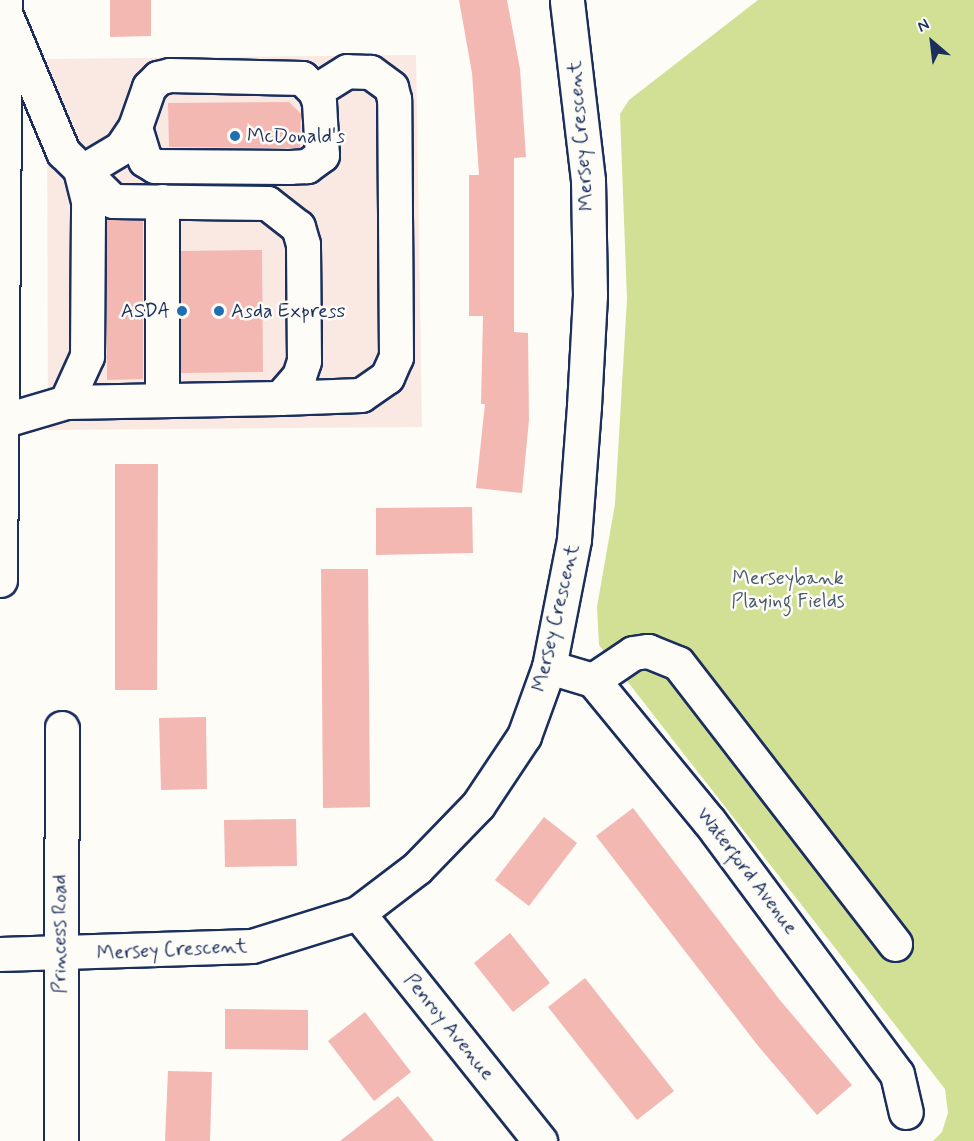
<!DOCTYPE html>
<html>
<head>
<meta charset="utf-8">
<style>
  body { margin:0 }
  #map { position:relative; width:974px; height:1141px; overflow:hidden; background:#fdfcf7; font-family:Mynerve,sans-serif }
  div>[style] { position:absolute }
  .built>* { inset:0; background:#fae8e3 }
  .green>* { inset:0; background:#d1e094 }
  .building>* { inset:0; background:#f4b8b3 }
  .roads { filter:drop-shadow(2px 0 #1b2f5e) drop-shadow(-2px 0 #1b2f5e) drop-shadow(0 2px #1b2f5e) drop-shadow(0 -2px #1b2f5e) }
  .minor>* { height:33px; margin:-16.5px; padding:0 16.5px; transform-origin:16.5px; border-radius:16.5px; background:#fdfcf7 }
  .highway>* { height:33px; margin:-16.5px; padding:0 16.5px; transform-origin:16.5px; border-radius:16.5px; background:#fdfcf7 }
  .dots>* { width:16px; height:16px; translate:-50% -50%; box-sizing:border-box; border:3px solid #fdfcf7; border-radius:50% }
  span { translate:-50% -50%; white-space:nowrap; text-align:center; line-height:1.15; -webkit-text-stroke:5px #fdfcf7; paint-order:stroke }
  .poi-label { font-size:20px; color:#1b2f5e }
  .left { translate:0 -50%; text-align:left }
  .right { translate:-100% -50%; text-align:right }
  .street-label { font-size:20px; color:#1b2f5e }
  .park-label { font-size:20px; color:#485b6c }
  .north { position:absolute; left:902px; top:12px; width:60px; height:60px; -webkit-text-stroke:4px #fdfcf7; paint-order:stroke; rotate:332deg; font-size:16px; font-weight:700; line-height:24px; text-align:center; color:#1b2f5e }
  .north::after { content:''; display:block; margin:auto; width:21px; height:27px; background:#1b2f5e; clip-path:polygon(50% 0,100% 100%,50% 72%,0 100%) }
</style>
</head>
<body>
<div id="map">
  <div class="built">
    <div style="clip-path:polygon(416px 55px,422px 427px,48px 430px,47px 59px)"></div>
  </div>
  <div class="green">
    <div style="clip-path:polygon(758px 0,974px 0,974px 1141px,933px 1141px,942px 1132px,948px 1113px,945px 1089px,599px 645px,597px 607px,615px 504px,627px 299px,620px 114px,629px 100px)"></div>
  </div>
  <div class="building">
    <div style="clip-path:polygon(110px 0,151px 0,151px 36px,110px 37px)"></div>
    <div style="clip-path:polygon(459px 0,507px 0,520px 69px,526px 157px,514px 158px,514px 332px,528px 333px,529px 420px,522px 493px,476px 488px,485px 404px,481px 404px,483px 316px,469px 316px,469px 175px,479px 175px,472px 73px)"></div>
    <div style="clip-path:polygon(289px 102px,301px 114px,300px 148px,169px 147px,168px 103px)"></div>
    <div style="clip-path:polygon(107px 217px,143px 220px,143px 379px,107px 380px)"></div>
    <div style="clip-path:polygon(262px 250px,263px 372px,181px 373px,181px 251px)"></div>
    <div style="clip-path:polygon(115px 464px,158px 464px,157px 690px,115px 690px)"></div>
    <div style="clip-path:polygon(472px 507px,473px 553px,376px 555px,376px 508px)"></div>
    <div style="clip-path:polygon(321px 569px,368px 569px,370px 807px,323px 808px)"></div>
    <div style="clip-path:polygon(206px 717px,207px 789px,161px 790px,159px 718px)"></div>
    <div style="clip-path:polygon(633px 808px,779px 999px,852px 1085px,817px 1115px,759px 1047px,596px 836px)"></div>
    <div style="clip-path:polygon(544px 817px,577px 843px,529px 906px,495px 880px)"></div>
    <div style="clip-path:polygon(296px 819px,297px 866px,225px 867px,224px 820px)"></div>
    <div style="clip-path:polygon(510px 933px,550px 983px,513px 1012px,474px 963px)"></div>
    <div style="clip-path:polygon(585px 978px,674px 1091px,637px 1120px,548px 1007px)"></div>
    <div style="clip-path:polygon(225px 1009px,308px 1010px,308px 1050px,225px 1049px)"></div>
    <div style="clip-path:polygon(365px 1012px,411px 1072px,374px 1101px,328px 1041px)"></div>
    <div style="clip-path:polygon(168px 1071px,212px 1072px,210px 1141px,165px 1141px)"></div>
    <div style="clip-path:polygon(398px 1096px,434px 1141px,340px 1141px)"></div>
  </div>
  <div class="roads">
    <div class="minor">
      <div style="left:280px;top:398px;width:81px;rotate:-2.1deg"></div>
      <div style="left:361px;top:395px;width:32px;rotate:-35deg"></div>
      <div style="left:387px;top:377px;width:22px;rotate:-66deg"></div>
      <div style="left:396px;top:357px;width:258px;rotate:-90.4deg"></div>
      <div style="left:394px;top:99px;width:12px;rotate:-104deg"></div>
      <div style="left:391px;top:87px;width:26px;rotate:-144deg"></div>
      <div style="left:370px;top:72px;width:23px;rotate:-178deg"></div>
      <div style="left:347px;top:71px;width:38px;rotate:148deg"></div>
      <div style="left:162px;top:400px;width:199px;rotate:-90deg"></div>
      <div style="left:66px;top:402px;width:51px;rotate:-65.5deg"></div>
      <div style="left:87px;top:356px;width:155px;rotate:-89.6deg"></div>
      <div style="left:88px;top:201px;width:30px;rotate:-104deg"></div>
      <div style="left:81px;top:172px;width:47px;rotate:-31deg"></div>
      <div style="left:121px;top:148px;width:25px;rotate:-56deg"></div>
      <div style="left:135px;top:127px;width:42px;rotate:-70.7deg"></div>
      <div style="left:149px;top:87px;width:13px;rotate:-45deg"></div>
      <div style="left:158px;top:78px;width:12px;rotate:-14deg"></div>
      <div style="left:170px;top:75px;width:132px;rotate:1.3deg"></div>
      <div style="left:302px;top:78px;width:18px;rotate:45deg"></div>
      <div style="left:315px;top:91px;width:12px;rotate:70deg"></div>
      <div style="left:319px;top:102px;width:53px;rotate:86.8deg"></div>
      <div style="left:322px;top:155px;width:19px;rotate:144deg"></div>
      <div style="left:307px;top:166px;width:17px;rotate:177deg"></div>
      <div style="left:290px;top:167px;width:135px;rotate:-179.6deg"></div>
      <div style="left:155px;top:166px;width:12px;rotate:-149deg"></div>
      <div style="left:145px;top:160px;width:34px;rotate:-107deg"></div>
      <div style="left:2px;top:421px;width:67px;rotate:-16.5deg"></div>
      <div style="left:66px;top:402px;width:214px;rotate:-1.1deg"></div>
      <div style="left:280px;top:398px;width:29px;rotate:-49deg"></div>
      <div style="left:299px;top:376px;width:16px;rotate:-72deg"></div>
      <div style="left:304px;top:361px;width:117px;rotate:-90.5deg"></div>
      <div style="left:303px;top:244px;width:18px;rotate:-106deg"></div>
      <div style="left:298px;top:227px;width:39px;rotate:-142deg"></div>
      <div style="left:267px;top:203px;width:154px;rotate:-179.3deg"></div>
      <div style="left:113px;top:201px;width:70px;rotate:-135.6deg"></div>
      <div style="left:63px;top:152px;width:153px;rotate:-112.7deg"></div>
      <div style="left:549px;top:667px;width:46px;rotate:16.5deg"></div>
      <div style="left:593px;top:680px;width:183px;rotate:50.6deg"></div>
      <div style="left:709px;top:821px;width:315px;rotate:53.4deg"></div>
      <div style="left:897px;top:1074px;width:39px;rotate:77deg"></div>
      <div style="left:593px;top:680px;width:48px;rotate:-34deg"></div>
      <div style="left:633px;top:653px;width:15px;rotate:-8deg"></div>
      <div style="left:648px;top:651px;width:32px;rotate:22deg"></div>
      <div style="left:678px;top:663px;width:355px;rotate:52.3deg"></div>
      <div style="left:358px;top:913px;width:292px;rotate:51.4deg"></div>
      <div style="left:0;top:954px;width:252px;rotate:-1.8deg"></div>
      <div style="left:252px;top:946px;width:111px;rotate:-17.3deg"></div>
      <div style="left:358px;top:913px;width:74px;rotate:-37.3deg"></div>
      <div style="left:417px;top:868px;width:88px;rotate:-45.9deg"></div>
      <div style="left:478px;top:805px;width:83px;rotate:-56.3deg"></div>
      <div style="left:524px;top:736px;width:73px;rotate:-70.1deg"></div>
      <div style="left:549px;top:667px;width:130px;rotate:-78.9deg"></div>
      <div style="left:574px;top:539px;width:133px;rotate:-85.7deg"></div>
      <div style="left:584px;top:406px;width:111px;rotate:-86.9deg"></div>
      <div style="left:590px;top:295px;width:115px;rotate:-91deg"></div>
      <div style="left:588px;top:180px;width:181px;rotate:-96.7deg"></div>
      <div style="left:61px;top:1141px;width:413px;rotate:-89.9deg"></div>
    </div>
    <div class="highway">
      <div style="left:0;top:580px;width:580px;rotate:-89.51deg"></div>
    </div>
  </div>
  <div class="dots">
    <div style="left:235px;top:136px;background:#1f6fb2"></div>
    <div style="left:182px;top:311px;background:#1f6fb2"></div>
    <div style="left:219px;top:311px;background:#1f6fb2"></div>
  </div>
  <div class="poi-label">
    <span class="left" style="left:247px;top:136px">McDonald's</span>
    <span class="right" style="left:170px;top:311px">ASDA</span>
    <span class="left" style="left:231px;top:311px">Asda Express</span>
  </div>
  <div class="street-label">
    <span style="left:581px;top:136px;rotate:-95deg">Mersey Crescent</span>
    <span style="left:556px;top:618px;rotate:-77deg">Mersey Crescent</span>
    <span style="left:747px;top:871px;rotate:53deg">Waterford Avenue</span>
    <span style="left:60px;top:934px;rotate:-90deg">Princess Road</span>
    <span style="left:172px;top:950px;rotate:-3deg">Mersey Crescent</span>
    <span style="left:449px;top:1027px;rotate:51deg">Penroy Avenue</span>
  </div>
  <div class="park-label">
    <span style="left:788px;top:590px">Merseybank<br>Playing Fields</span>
  </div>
  <div class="north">N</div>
</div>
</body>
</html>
